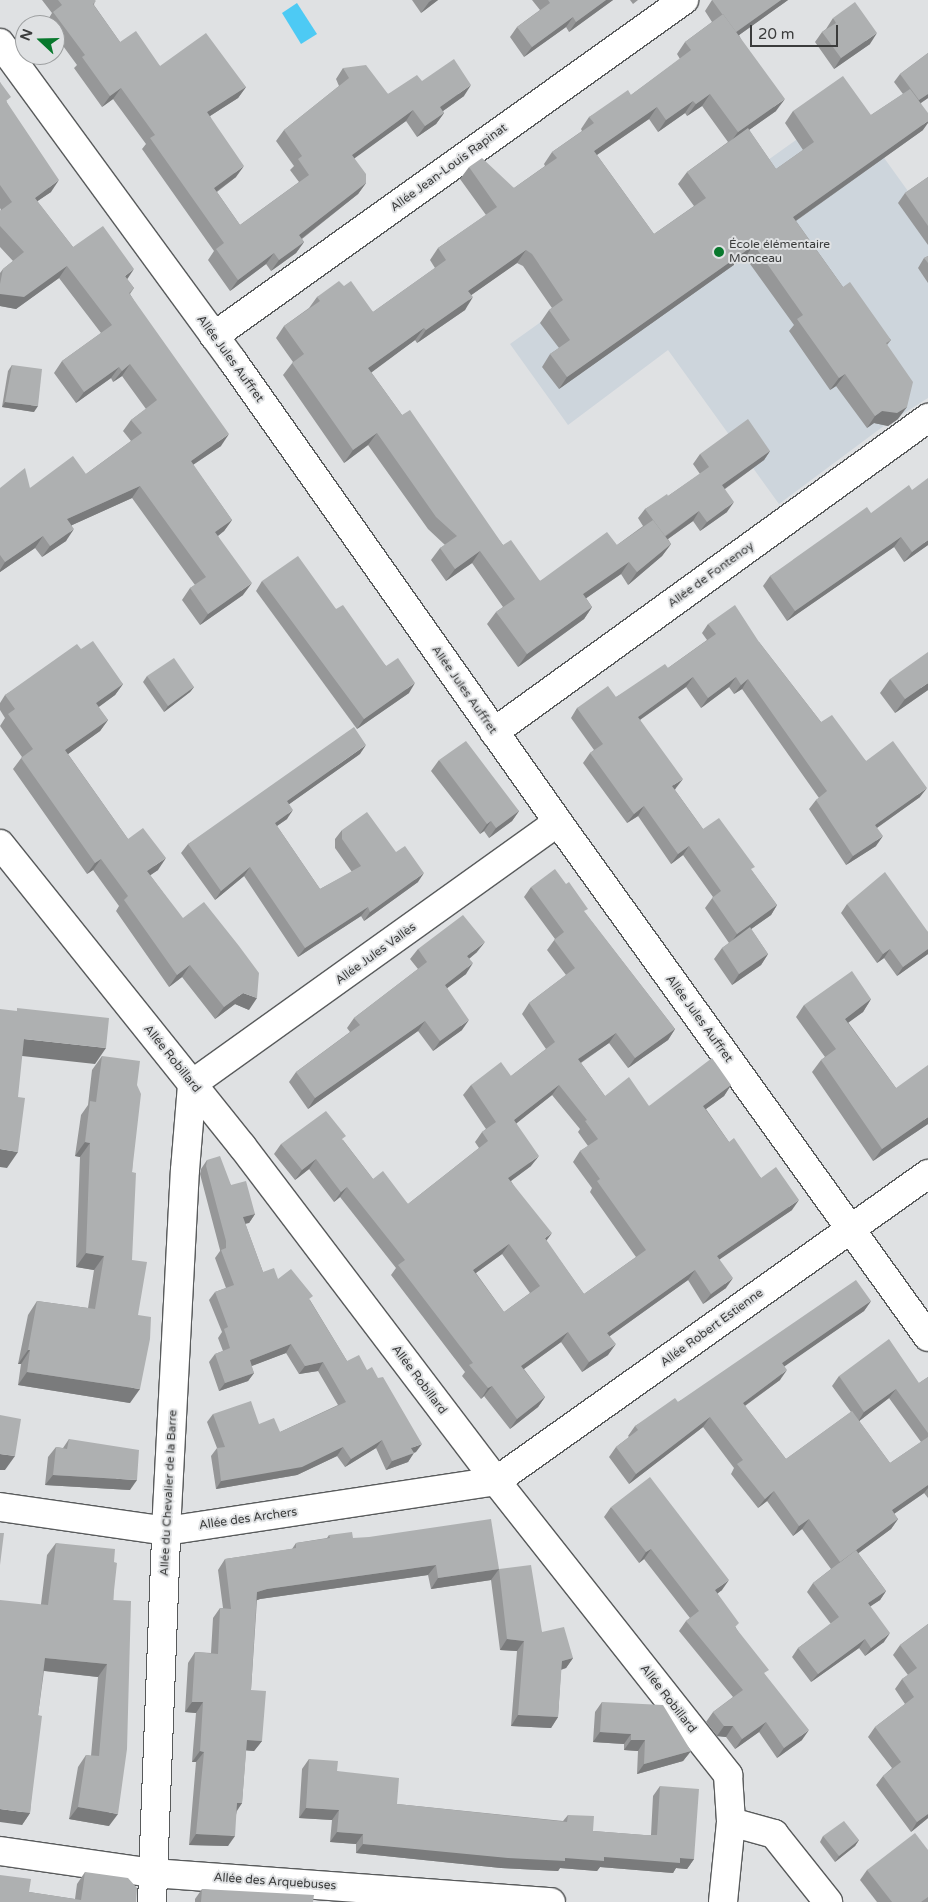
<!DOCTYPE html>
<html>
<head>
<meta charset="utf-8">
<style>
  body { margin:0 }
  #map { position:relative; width:928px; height:1902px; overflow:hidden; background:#dfe1e3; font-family:"Varela Round",sans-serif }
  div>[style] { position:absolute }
  .built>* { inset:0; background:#cdd5dc }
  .water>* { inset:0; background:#4dcaf4 }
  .roads { filter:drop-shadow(1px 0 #595b5c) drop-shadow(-1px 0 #595b5c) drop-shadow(0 1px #595b5c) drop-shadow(0 -1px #595b5c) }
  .minor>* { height:28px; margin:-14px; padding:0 14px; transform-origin:14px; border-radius:14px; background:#fff }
  .wall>* { inset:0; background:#969798 }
  .shaded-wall>* { inset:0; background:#7a7b7c }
  .building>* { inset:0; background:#aeb0b1 }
  .dots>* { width:14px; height:14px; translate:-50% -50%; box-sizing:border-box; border:2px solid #dfe1e3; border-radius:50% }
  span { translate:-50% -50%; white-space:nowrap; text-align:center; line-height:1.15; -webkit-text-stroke:4px #dfe1e3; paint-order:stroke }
  .street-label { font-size:12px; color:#3b3c3c }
  .poi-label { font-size:12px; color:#3b3c3c }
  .left { translate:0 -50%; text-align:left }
  .north { position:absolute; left:15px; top:15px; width:50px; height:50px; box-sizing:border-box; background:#dfe1e3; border:1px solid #9d9fa0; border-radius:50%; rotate:291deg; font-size:14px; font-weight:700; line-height:20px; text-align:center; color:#3b3c3c }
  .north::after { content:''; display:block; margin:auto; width:18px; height:22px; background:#08782d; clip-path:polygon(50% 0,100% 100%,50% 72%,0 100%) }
  .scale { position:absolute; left:750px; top:25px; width:88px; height:22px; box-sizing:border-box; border:2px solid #3b3c3c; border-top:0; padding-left:6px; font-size:15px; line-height:18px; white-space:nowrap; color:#3b3c3c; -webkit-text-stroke:4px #dfe1e3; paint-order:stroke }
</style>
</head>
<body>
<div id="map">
  <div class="built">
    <div style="clip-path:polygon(814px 131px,882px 155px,928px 219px,928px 398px,885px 425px,779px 504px,668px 350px,568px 425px,510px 344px,796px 140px)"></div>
  </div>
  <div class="water">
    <div style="clip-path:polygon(297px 3px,317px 34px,301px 44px,282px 13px)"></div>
  </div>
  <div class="roads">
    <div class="minor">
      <div style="left:0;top:43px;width:393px;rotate:53.8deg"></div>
      <div style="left:232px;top:360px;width:565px;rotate:54.79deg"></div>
      <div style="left:558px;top:822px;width:634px;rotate:54.3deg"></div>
      <div style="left:214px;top:336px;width:578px;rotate:-35.56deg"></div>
      <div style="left:494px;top:732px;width:536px;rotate:-35.89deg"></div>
      <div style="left:0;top:844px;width:387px;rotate:51.3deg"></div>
      <div style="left:242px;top:1146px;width:420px;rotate:52.8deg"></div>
      <div style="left:496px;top:1481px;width:375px;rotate:51.7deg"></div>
      <div style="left:728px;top:1775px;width:47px;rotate:86.3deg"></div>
      <div style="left:731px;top:1822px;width:45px;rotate:15.6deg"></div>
      <div style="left:774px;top:1834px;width:87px;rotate:51.5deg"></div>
      <div style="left:0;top:1507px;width:168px;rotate:8.2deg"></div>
      <div style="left:166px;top:1531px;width:334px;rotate:-8.6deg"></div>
      <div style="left:496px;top:1481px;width:530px;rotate:-35.4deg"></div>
      <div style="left:0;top:1851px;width:155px;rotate:8.2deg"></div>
      <div style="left:153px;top:1873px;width:399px;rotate:4.2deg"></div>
      <div style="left:152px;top:1902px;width:371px;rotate:-87.8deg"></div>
      <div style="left:166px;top:1531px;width:361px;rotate:-87deg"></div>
      <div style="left:185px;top:1170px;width:86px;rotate:-85.3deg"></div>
      <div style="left:192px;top:1084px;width:450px;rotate:-35.6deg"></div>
      <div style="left:723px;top:1902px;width:80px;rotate:-84.3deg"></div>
    </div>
  </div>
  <div class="wall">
    <div style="clip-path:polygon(42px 0,95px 0,94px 5px,120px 42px,160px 66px,246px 87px,238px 98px,210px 116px,236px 177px,217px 192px,240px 225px,299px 182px,290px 170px,294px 166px,276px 141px,284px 130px,339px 86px,336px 79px,343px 68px,388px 94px,422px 81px,464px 96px,443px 111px,444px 113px,436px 124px,417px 137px,406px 121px,354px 158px,366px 183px,358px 194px,302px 239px,304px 242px,296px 253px,271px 271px,266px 264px,230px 291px,208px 260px,214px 251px,142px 149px,146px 144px,113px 99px,102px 107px,74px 68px,77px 65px,55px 35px,55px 25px,47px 25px,46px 23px,52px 13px)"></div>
    <div style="clip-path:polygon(412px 0,438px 0,421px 13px)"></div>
    <div style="clip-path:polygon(532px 0,613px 0,569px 32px,566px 27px,524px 57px,510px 37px,517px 27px,540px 10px)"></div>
    <div style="clip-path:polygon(630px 0,638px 0,633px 4px)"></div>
    <div style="clip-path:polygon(evenodd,712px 0,788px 0,739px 35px,776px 111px,749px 130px,776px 169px,803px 150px,785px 123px,793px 111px,871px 115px,903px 94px,894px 82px,900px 74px,928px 53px,928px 98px,921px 103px,923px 130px,796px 221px,843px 287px,891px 340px,887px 345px,898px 419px,888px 426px,874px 423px,867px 428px,836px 386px,830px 390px,789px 331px,794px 325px,745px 257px,559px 389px,542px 367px,550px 354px,559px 348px,540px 323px,549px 310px,552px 308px,523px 266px,517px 263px,471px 295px,465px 310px,417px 343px,415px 340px,371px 372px,402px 415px,503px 545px,540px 581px,617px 545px,643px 526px,638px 518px,645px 509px,668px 496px,700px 474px,693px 464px,700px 454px,770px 451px,764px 460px,725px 489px,727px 512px,700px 531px,693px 521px,668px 539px,671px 544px,662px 556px,628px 585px,621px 574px,586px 598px,592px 607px,584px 619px,518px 667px,487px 624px,496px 612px,503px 607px,472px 563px,446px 581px,431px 560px,440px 548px,445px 545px,428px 529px,368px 445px,344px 463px,283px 375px,293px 362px,276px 338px,284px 326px,309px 308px,317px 297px,344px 286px,373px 312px,435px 268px,430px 260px,438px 248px,486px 215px,460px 179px,469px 167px,514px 188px,545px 166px,544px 164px,552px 152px,582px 131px,581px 129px,589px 117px,631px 95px,680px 59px,677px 54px,685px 42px,712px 22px,705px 11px,712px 0,702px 106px,728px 142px,687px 172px,678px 184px,694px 206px,654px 234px,597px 155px,649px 119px,658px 132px,685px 113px,687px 116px,702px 106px)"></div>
    <div style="clip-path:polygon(833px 18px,870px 44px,834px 69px,815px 42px,822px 32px,826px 29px)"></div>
    <div style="clip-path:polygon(0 82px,7px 103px,51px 192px,37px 201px,73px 247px,127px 279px,134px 288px,130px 294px,221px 446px,193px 465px,232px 520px,224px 531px,218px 536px,243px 595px,200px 625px,182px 600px,190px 588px,195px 585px,132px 498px,72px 525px,66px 541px,42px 557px,35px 548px,0 572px,0 488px,30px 488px,86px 474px,131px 441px,123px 431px,131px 420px,146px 409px,122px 376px,113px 382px,111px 378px,76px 403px,54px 373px,62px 361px,101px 333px,59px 278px,16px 309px,0 306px,0 273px,3px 269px,13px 261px,0 247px,0 211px,1px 210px,0 208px)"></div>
    <div style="clip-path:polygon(928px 177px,928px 245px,898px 203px,905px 193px)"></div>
    <div style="clip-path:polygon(928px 256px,928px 283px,918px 268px,924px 258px)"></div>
    <div style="clip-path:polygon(12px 365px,34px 412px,2px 407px,8px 371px)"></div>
    <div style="clip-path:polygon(871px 513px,928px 545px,904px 562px,894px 547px,787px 621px,763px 586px,770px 576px)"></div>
    <div style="clip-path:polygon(262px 581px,336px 609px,386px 666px,409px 693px,357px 729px,256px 591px)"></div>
    <div style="clip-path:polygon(708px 624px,759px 642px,821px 722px,866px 761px,920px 797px,877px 828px,876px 846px,846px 865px,809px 809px,816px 800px,819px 798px,742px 689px,734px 694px,729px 687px,701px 708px,686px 687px,640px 720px,676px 788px,675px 790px,703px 829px,752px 871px,777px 905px,771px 915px,751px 929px,768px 954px,761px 965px,732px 985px,714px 959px,722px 948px,729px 943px,705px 908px,713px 897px,683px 855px,671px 864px,638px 816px,627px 823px,583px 763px,590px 753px,594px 750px,571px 718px,577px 708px,616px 697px,668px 668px,707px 640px,702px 633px)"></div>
    <div style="clip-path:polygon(81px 649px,123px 684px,115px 695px,98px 707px,108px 720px,100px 731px,68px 754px,128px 839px,158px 870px,150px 875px,249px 1010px,235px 1004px,215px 1019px,182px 977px,169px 987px,116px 911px,119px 906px,93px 870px,87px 874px,13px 769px,22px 757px,0 726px,5px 718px,0 710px,0 703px,5px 695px)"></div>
    <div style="clip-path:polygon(147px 676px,194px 687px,190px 692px,164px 712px,143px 682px)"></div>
    <div style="clip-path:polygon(890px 679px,928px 690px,895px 713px,880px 693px)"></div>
    <div style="clip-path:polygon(360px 754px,289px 804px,287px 819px,277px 826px,320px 889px,352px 872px,335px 848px,335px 839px,342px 830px,418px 882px,364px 921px,361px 916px,298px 957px,244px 876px,215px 900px,181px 853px,188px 844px)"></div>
    <div style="clip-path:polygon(439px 760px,519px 811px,512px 821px,489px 838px,484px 831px,480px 834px,431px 771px)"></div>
    <div style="clip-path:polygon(evenodd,531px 887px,585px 913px,675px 1029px,668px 1040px,628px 1068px,609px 1043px,581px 1063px,605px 1096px,649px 1106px,731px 1085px,724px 1096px,706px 1109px,729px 1142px,761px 1178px,792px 1210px,719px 1259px,726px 1288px,703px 1304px,688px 1280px,610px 1336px,608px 1355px,582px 1372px,561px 1342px,524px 1369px,545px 1397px,538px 1407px,510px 1429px,484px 1396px,481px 1399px,462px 1376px,465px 1372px,391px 1275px,396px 1268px,340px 1197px,334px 1202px,309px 1169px,295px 1180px,274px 1154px,281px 1144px,343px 1140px,373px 1179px,408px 1204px,479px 1148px,475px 1142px,482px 1132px,486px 1129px,463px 1095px,471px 1085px,511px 1076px,546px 1049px,522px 1014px,529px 1003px,566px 975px,547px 950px,555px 939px,524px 897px,531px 887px,552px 1095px,580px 1129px,578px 1132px,588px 1146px,580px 1151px,573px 1162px,592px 1188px,590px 1192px,636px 1257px,584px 1294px,546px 1241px,511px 1181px,531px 1166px,516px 1123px,552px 1095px,531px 887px,502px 1254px,530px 1293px,504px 1312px,476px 1273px,502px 1254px)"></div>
    <div style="clip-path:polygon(847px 904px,928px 932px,928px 954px,897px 976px,884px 958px,877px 963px,841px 913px)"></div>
    <div style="clip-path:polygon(418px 949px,477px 952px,469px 959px,466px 974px,447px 988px,462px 1030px,433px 1051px,418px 1031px,308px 1109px,289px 1082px,296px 1072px,350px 1032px,347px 1028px,354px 1018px,418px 969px,410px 959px)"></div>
    <div style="clip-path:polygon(871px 999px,863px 1012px,848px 1022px,896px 1088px,928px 1124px,873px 1161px,812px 1072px,821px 1060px,825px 1057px,796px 1017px,804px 1005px)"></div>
    <div style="clip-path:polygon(102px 1056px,137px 1085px,132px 1172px,132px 1260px,138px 1315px,130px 1403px,18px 1385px,21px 1364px,18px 1364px,28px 1315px,37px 1301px,88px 1308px,94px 1270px,76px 1267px,80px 1157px,75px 1156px,81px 1115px,88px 1105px,92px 1070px)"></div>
    <div style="clip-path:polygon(207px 1160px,231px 1185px,255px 1214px,249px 1223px,245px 1223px,263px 1272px,278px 1279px,310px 1300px,347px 1361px,416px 1452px,413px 1453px,408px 1462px,386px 1470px,376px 1448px,345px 1467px,337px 1456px,297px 1475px,216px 1489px,211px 1456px,217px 1448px,207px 1422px,213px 1414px,259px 1424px,280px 1432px,338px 1405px,318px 1371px,299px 1374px,286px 1353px,251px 1366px,254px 1373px,248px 1381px,219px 1391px,209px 1362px,215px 1354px,223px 1351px,218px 1338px,222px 1332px,209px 1300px,215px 1292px,226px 1288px,215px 1258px,220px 1251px,220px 1250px,200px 1174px,201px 1169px)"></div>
    <div style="clip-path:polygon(evenodd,871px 1301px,864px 1311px,784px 1366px,780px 1380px,745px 1406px,786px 1459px,851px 1412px,832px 1386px,839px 1376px,919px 1383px,928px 1377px,928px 1498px,924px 1493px,894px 1514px,898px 1519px,891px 1529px,858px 1553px,886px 1591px,880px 1600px,870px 1606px,884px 1642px,865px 1656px,859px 1648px,811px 1682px,792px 1657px,798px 1648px,831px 1624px,807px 1592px,813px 1583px,831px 1569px,802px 1529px,793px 1536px,767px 1501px,758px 1508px,731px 1474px,734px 1468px,703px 1427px,629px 1484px,609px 1457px,616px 1447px,629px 1437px,628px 1436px,635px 1426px,678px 1402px,871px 1301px,889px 1398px,921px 1442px,890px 1463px,859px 1421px,889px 1398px)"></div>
    <div style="clip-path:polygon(69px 1439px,130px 1490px,45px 1485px,48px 1457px,56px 1447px,63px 1448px)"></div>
    <div style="clip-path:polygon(611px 1507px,722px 1590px,717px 1593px,736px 1628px,765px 1675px,802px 1740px,777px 1758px,759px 1732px,735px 1749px,726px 1737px,717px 1736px,706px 1722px,713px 1712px,733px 1697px,679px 1631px,686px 1621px,690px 1618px,644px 1559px,639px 1563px,604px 1517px)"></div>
    <div style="clip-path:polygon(329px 1535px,353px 1538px,499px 1569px,542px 1632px,573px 1658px,566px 1668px,561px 1670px,558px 1717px,551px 1728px,511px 1726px,517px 1651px,500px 1650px,491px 1580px,431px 1589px,428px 1575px,260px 1599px,257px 1600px,251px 1690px,262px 1741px,254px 1751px,246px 1750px,242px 1803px,237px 1811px,228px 1846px,189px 1845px,196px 1762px,192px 1762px,196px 1713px,185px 1712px,188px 1663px,195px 1652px,211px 1653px,213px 1618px,220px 1608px,223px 1608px,218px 1570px,225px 1559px,292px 1549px,296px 1543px,327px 1538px)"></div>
    <div style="clip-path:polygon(56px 1543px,114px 1562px,109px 1826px,69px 1819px,78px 1767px,86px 1755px,91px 1756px,98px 1677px,44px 1671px,38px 1715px,30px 1813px,22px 1825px,41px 1604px,47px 1555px)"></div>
    <div style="clip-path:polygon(928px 1624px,928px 1818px,911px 1832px,876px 1785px,883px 1776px,892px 1768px,868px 1737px,875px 1727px,905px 1704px,895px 1689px,902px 1679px,908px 1675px,893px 1655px,900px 1645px)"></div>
    <div style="clip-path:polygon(602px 1702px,691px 1751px,683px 1761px,637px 1774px,638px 1751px,624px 1750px,624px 1744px,593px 1742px,595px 1712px)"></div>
    <div style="clip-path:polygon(309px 1759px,337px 1771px,397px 1804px,563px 1821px,568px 1815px,593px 1831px,644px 1835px,651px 1835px,653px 1796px,660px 1786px,694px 1859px,687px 1869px,676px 1868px,673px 1873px,600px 1867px,597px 1871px,560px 1868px,558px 1871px,501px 1868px,356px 1853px,356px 1844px,330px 1842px,332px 1820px,299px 1818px,302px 1769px)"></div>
    <div style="clip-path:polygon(823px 1836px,859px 1840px,855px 1846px,835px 1862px,820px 1842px)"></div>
    <div style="clip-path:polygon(928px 1850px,928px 1902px,877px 1902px,860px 1880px,867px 1870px)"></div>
    <div style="clip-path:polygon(85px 1872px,136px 1902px,0 1902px,29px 1892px,75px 1899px,77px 1884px)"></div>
    <div style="clip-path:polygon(202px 1889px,313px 1902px,195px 1902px,195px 1899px)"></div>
  </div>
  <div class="shaded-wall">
    <div style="clip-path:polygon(432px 0,438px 0,421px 13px,429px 2px)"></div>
    <div style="clip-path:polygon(606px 0,613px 0,569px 32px,576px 22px)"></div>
    <div style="clip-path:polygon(781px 0,788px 0,728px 43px,735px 33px)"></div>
    <div style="clip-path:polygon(573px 17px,566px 27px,524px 57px,532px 47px)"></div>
    <div style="clip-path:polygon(877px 33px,870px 44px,834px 69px,841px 58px)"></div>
    <div style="clip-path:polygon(471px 85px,464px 96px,433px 118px,440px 107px)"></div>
    <div style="clip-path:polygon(246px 87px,238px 98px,199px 123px,207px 112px)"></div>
    <div style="clip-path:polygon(121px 88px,113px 99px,102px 107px,110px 96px)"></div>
    <div style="clip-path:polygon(710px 94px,702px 106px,687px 116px,696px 104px)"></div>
    <div style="clip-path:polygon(928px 94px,928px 98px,913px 108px,919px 100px)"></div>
    <div style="clip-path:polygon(785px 99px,776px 111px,729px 144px,738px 132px)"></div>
    <div style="clip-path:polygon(693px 101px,685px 113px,658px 132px,666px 120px)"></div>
    <div style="clip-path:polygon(657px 107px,649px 119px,585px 163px,594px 151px)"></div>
    <div style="clip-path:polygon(413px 110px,406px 121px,344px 166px,352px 155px)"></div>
    <div style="clip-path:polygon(444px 113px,436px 124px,417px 137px,425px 126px)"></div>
    <div style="clip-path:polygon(928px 121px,928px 123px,923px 130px,784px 229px,793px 217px)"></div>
    <div style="clip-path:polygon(244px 166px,236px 177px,206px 199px,214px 188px)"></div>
    <div style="clip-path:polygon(59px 180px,51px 192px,26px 209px,35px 198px)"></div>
    <div style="clip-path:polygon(366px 183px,358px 194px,292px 246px,299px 235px)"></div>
    <div style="clip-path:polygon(304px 242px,296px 253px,271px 271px,279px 260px)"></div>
    <div style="clip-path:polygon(754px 245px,745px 257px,559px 389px,567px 377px)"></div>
    <div style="clip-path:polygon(526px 250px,517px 263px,460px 303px,468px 291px)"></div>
    <div style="clip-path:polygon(274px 253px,266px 264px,230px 291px,238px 280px)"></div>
    <div style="clip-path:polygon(67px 266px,59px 278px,16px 309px,0 306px,0 294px)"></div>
    <div style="clip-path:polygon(134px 269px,126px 281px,125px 276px)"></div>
    <div style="clip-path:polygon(473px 297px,465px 310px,417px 343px,426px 330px)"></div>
    <div style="clip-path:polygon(424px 328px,415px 340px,360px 381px,368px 368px)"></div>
    <div style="clip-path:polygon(130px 364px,122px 376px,113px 382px,122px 371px)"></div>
    <div style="clip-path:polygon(119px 367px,111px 378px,76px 403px,84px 392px)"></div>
    <div style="clip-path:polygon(845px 374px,836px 386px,830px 390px,839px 378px)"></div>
    <div style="clip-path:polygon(5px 402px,38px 406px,34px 412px,2px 407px)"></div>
    <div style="clip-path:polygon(907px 407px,898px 419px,888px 426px,874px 423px,867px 428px,875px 416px,882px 411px)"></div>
    <div style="clip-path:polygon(377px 433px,368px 445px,344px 463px,353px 450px)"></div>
    <div style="clip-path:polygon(229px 434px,221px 446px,182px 472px,191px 461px)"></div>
    <div style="clip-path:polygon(770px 451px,764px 460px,716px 495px,722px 485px)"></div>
    <div style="clip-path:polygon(140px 486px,132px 498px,59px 531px,67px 519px)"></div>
    <div style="clip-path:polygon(734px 502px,727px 512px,700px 531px,707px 522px)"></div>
    <div style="clip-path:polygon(699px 511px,693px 521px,658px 546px,665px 537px)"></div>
    <div style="clip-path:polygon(232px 520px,224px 531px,207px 544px,215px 532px)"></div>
    <div style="clip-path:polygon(74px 529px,66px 541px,42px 557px,50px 546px)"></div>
    <div style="clip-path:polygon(43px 536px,35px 548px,0 572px,0 570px,5px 562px)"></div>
    <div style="clip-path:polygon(901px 537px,894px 547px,787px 621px,795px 611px)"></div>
    <div style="clip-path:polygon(928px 540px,928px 545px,904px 562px,912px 552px)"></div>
    <div style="clip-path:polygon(671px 544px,662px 556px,628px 585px,637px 572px)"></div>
    <div style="clip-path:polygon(480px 551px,472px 563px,446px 581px,455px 569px)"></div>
    <div style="clip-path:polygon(629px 562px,621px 574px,575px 606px,583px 594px)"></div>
    <div style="clip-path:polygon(252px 583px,243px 595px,200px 625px,208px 614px)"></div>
    <div style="clip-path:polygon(592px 607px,584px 619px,518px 667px,527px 654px)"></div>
    <div style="clip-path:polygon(693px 677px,686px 687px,631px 726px,638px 717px)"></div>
    <div style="clip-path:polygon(736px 677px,729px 687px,701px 708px,708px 698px)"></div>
    <div style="clip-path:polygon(748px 679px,742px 689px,734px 694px,741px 685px)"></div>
    <div style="clip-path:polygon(415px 683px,409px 693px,357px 729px,364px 719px)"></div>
    <div style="clip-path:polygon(928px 683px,928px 690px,895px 713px,905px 699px)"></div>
    <div style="clip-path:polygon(123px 684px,115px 695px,88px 715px,96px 703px)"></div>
    <div style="clip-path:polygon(194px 687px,190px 692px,164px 712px,168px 706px)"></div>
    <div style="clip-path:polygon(108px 720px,100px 731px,57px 762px,65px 750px)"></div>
    <div style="clip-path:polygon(366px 745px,360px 754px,281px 810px,287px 801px)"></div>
    <div style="clip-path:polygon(683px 779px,676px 788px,666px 796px,672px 786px)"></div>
    <div style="clip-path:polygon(927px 788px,920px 797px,868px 834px,875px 825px)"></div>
    <div style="clip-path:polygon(644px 806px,638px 816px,627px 823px,634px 814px)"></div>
    <div style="clip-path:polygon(293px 810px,287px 819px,268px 832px,275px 823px)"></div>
    <div style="clip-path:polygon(519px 811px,512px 821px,489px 838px,496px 828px)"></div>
    <div style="clip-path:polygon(491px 821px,484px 831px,480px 834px,487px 824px)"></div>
    <div style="clip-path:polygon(883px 836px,876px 846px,846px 865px,853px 856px)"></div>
    <div style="clip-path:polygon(689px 846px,683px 855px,671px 864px,678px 854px)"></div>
    <div style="clip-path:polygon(166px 858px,158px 870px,139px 883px,147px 871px)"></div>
    <div style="clip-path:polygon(101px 859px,93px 870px,87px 874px,95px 863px)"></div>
    <div style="clip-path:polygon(250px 867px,244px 876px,215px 900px,221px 891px)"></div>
    <div style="clip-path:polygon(424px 873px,418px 882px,364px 921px,370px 912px)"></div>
    <div style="clip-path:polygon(777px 905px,771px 915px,730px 944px,737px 934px)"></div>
    <div style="clip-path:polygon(368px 907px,361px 916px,298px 957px,305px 948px)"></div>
    <div style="clip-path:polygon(485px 942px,477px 952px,460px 966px,467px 956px)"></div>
    <div style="clip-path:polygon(890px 949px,884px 958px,877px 963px,883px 954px)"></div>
    <div style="clip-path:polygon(928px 949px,928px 954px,897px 976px,903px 967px)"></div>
    <div style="clip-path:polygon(768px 954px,761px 965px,732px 985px,739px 974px)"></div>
    <div style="clip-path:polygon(473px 963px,466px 974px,438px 995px,445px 985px)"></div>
    <div style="clip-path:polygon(190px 965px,182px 977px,169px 987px,177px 975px)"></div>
    <div style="clip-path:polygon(243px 993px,257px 998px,249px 1010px,235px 1004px,215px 1019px,224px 1007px)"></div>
    <div style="clip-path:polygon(871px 999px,863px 1012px,837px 1031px,845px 1019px)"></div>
    <div style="clip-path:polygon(469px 1020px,462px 1030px,433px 1051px,440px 1041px)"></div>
    <div style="clip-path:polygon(425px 1021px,418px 1031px,308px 1109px,315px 1098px)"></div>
    <div style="clip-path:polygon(675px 1029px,668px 1040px,628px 1068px,635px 1058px)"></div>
    <div style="clip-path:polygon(616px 1033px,609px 1043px,571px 1069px,578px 1059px)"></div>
    <div style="clip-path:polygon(24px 1039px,106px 1048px,95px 1064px,13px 1055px)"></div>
    <div style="clip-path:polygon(559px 1085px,552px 1095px,507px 1131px,514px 1120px)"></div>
    <div style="clip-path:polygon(731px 1085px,724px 1096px,696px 1116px,703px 1106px)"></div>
    <div style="clip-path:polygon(928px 1117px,928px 1124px,873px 1161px,882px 1149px)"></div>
    <div style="clip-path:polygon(85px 1142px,90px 1143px,80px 1157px,75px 1156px)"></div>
    <div style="clip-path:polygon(0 1149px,18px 1152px,7px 1168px,0 1167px)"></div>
    <div style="clip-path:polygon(539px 1156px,531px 1166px,501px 1188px,508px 1178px)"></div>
    <div style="clip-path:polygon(316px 1159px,309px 1169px,295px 1180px,302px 1170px)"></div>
    <div style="clip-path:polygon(347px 1187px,340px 1197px,334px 1202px,341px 1192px)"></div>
    <div style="clip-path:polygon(799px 1200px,792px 1210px,710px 1266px,717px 1256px)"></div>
    <div style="clip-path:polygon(255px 1214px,249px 1223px,237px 1226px,243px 1217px)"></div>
    <div style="clip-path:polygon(552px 1233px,544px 1244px,545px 1238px)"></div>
    <div style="clip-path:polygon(509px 1244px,502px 1254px,466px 1280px,473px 1270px)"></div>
    <div style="clip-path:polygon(86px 1253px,104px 1256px,94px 1270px,76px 1267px)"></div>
    <div style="clip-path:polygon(695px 1270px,688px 1280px,600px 1343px,607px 1333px)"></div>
    <div style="clip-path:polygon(733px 1278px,726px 1288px,703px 1304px,711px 1294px)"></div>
    <div style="clip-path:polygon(871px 1301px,864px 1311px,775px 1373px,782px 1363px)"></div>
    <div style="clip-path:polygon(568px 1332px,561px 1342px,514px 1376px,521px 1366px)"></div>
    <div style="clip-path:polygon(291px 1344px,286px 1353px,244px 1369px,250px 1360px)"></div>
    <div style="clip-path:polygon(616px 1344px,608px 1355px,582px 1372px,589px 1362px)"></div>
    <div style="clip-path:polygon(28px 1350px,30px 1350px,21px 1364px,18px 1364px)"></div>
    <div style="clip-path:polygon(323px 1362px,318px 1371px,299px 1374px,305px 1366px)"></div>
    <div style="clip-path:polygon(787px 1370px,780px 1380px,736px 1412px,743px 1403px)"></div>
    <div style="clip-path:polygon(27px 1372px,140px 1389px,130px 1403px,18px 1385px)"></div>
    <div style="clip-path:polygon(254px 1373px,248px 1381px,219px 1391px,225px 1383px)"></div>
    <div style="clip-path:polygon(492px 1386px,484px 1396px,481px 1399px,488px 1388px)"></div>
    <div style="clip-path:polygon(896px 1389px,889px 1398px,858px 1422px,864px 1412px)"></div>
    <div style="clip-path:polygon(545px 1397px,538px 1407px,510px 1429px,517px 1419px)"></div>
    <div style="clip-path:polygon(710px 1417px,703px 1427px,629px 1484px,636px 1474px)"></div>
    <div style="clip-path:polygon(382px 1440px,376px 1448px,345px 1467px,351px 1459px)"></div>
    <div style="clip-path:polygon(422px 1444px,416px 1452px,405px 1456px,411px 1448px)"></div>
    <div style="clip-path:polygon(343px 1447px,337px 1456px,297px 1475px,216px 1489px,221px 1481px)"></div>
    <div style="clip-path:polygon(414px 1453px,408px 1462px,386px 1470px,392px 1461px)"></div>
    <div style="clip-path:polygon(0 1454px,15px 1456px,5px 1470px,0 1470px)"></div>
    <div style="clip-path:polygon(53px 1475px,137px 1480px,130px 1490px,45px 1485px)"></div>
    <div style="clip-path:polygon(928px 1485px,928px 1488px,924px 1493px,885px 1520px,892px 1510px)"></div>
    <div style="clip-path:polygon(774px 1491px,767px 1501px,758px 1508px,765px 1499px)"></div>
    <div style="clip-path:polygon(809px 1519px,802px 1529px,793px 1536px,799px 1526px)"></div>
    <div style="clip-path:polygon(898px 1519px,891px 1529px,833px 1572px,840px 1562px)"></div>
    <div style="clip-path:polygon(651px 1549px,644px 1559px,639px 1563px,646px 1552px)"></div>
    <div style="clip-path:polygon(436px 1565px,428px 1575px,260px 1599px,250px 1603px,257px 1592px,267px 1589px)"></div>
    <div style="clip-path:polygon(499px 1569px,491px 1580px,431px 1589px,438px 1578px)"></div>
    <div style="clip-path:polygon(729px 1580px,722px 1590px,708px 1601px,715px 1590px)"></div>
    <div style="clip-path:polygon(886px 1591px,880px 1600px,862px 1612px,868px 1603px)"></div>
    <div style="clip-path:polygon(890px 1633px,884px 1642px,865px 1656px,871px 1648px)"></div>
    <div style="clip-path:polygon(507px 1639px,524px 1641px,517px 1651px,500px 1650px)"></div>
    <div style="clip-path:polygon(865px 1639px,859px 1648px,811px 1682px,818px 1674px)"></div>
    <div style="clip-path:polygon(45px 1658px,107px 1664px,98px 1677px,37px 1670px)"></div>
    <div style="clip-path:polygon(573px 1658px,566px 1668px,555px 1671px,562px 1661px)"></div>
    <div style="clip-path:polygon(192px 1702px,203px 1702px,196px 1713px,185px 1712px)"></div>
    <div style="clip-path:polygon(518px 1715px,558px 1717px,551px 1728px,511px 1726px)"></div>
    <div style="clip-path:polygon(766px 1722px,759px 1732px,735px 1749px,742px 1739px)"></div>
    <div style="clip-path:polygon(724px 1726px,733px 1726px,726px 1737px,717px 1736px)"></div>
    <div style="clip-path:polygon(809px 1730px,802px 1740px,777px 1758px,784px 1748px)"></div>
    <div style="clip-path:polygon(600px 1732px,631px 1734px,624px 1744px,593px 1742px)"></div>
    <div style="clip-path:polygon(247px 1740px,262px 1741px,254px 1751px,240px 1750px)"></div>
    <div style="clip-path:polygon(631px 1740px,645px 1740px,638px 1751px,624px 1750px)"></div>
    <div style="clip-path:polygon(200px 1751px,204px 1752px,196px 1762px,192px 1762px)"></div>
    <div style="clip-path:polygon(691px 1751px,683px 1761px,637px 1774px,644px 1764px)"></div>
    <div style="clip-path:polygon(237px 1803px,242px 1803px,235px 1813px)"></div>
    <div style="clip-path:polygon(78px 1807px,118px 1814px,109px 1826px,69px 1819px)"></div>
    <div style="clip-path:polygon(306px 1808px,339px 1810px,332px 1820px,299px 1818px)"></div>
    <div style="clip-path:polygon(0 1809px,30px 1813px,22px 1825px,0 1822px)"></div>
    <div style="clip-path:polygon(928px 1814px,928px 1818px,911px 1832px,917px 1822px)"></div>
    <div style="clip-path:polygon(337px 1832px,363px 1834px,356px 1844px,330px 1842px)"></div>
    <div style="clip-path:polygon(196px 1834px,235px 1836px,228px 1846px,189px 1845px)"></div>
    <div style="clip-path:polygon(859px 1840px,855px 1846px,835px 1862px,839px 1856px)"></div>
    <div style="clip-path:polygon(363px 1844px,565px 1858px,604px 1857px,680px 1858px,694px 1859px,687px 1869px,676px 1868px,673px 1873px,600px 1867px,597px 1871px,560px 1868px,558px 1871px,501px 1868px,356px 1853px)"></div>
  </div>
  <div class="building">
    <div style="clip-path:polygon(58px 0,95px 0,96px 1px,93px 4px,120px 42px,136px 31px,160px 66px,206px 33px,246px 87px,207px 112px,244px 166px,214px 188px,240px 225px,309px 175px,298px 159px,302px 156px,284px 130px,349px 78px,343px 68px,366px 65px,388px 94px,417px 75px,422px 81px,454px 59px,471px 85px,440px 107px,444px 113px,425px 126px,413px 110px,352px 155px,366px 174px,366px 183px,299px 235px,304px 242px,279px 260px,274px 253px,238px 280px,216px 249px,224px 243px,150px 138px,155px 135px,121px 88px,110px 96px,82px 57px,85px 55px,53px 12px,62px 5px)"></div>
    <div style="clip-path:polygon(548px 0,606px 0,576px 22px,573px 17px,532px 47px,517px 27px,550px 3px)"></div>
    <div style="clip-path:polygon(712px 0,781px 0,736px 32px,723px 14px,722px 14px)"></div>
    <div style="clip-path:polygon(855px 2px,877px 33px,841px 58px,822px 32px,836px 23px,833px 18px)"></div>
    <div style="clip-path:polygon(723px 14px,785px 99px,738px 132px,710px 94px,696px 104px,693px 101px,666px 120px,657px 107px,594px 151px,654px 234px,706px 198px,687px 172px,748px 128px,776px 169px,814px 142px,793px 111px,843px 76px,871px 115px,910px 89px,928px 113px,928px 121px,793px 217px,843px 287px,850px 282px,891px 340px,886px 343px,913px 382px,907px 407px,897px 413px,882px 411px,875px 416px,845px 374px,839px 378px,797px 319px,803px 315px,754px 245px,567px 377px,550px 354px,570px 340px,549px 310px,563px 300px,532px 254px,526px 250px,468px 291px,473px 297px,426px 330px,424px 328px,368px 368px,402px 415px,410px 410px,503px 545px,511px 540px,540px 581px,607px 532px,617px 545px,653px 520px,671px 544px,637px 572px,629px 562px,583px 594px,592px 607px,527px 654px,496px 612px,515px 599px,480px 551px,455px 569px,440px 548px,457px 536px,436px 517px,377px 433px,353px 450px,292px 363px,304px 354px,284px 326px,320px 301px,317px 297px,339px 281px,344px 286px,351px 281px,373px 312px,446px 260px,438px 248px,497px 207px,469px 167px,482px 158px,514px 188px,557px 158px,552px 152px,594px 123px,589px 117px,628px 90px,631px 95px,691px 50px,685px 42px)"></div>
    <div style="clip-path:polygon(928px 53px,928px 94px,919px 100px,900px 74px)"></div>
    <div style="clip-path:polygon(0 82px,11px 97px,6px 101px,59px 180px,35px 198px,73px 247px,103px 226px,134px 269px,125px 276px,134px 288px,129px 293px,229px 434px,191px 461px,232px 520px,215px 532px,252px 583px,208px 614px,190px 588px,206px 577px,140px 486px,67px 519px,74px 529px,50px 546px,43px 536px,5px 562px,0 555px,0 488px,25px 468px,30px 488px,73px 456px,86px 474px,142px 433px,131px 420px,157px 400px,130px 364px,122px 371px,119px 367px,84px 392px,62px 361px,112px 325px,67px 266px,24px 297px,0 294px,0 284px,3px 269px,24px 252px,0 226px,0 211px,12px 202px,0 185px)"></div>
    <div style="clip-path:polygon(928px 177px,928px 226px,905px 193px)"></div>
    <div style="clip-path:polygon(928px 256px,928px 263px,924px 258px)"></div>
    <div style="clip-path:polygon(12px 365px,42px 369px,38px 406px,5px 402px)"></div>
    <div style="clip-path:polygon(748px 419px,770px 451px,722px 485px,734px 502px,707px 522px,699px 511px,665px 536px,645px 509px,667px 494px,668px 496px,709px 467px,700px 454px)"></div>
    <div style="clip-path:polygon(928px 478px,928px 540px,912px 552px,901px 537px,795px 611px,770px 576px,867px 507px,871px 513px,909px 485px,912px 490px)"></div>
    <div style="clip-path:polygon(298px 556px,336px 609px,343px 605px,386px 666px,398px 658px,415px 683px,364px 719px,262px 581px)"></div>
    <div style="clip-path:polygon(735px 605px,759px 642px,821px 722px,832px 715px,866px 761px,893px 741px,927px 788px,875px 825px,883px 836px,853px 856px,816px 800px,827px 791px,748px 679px,741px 685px,736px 677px,708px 698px,693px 677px,638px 717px,683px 779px,672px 786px,703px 829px,719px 818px,755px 867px,751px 869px,777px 905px,737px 934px,712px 898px,721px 891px,689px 846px,678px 854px,644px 806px,634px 814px,590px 753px,603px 744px,577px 708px,608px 686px,616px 697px,665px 664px,668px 668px,716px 634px,708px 624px)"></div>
    <div style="clip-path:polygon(93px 641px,123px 684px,96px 703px,108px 720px,65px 750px,128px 839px,143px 828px,166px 858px,147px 871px,183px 918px,204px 902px,239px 946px,259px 973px,257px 998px,243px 993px,224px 1007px,190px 965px,177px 975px,124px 900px,128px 896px,101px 859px,95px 863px,21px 758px,33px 749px,8px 714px,15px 709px,5px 695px,77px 644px,81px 649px)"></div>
    <div style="clip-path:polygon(928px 652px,928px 683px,905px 699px,890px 679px)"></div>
    <div style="clip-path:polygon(174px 658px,194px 687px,168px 706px,147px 676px)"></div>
    <div style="clip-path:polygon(354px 727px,366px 745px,287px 801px,293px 810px,275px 823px,320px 889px,361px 866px,342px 839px,342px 830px,367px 812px,396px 852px,405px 846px,424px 873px,370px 912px,368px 907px,305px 948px,250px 867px,221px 891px,188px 844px)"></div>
    <div style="clip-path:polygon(466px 741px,519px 811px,496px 828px,491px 821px,487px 824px,439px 760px)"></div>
    <div style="clip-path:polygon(evenodd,555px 869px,566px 884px,569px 882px,588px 909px,584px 911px,675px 1029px,635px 1058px,616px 1033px,578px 1059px,605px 1096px,629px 1077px,649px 1106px,712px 1058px,731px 1085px,703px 1106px,729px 1142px,734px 1138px,761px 1178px,776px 1167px,799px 1200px,717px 1256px,733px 1278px,711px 1294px,695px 1270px,607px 1333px,616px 1344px,589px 1362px,568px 1332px,521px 1366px,545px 1397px,517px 1419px,492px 1386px,488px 1388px,469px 1365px,473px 1363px,398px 1265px,405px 1260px,347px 1187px,341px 1192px,316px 1159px,302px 1170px,281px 1144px,326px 1111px,346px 1136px,342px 1139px,373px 1179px,383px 1171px,408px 1204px,488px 1141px,482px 1132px,496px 1122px,471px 1085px,501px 1062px,511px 1076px,555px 1042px,529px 1003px,575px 968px,554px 940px,564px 932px,531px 887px,555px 869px,559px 1085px,587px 1120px,585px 1121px,598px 1139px,580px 1151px,600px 1179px,597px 1181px,646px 1250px,584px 1294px,545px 1238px,552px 1233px,508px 1178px,539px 1156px,514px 1120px,559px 1085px,555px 869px,509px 1244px,540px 1286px,504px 1312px,473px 1270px,509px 1244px)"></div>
    <div style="clip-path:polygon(885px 872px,928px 932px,928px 949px,903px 967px,890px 949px,883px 954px,847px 904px)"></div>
    <div style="clip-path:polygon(463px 915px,485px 942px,467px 956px,473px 963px,445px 985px,469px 1020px,440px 1041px,425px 1021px,315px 1098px,296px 1072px,360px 1025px,354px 1018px,427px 962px,418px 949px)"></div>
    <div style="clip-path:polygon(750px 927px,768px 954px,739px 974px,722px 948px)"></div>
    <div style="clip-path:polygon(852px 971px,871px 999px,845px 1019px,896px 1088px,928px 1065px,928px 1117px,882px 1149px,821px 1060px,836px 1049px,804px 1005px)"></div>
    <div style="clip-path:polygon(17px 1008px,109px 1018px,106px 1048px,24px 1039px,18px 1097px,25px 1098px,18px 1152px,0 1149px,0 1009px,17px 1011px)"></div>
    <div style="clip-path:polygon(102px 1056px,140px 1061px,137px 1085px,141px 1094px,132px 1172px,136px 1173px,132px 1260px,147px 1262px,138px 1315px,151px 1317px,150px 1339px,140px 1389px,27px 1372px,30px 1350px,28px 1350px,37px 1301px,95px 1309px,104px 1256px,86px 1253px,90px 1143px,85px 1142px,90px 1101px,96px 1102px)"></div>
    <div style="clip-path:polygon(220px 1156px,231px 1185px,246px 1181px,255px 1214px,243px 1217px,263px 1272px,274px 1268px,278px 1279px,291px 1269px,313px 1296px,309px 1299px,347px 1361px,359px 1355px,367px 1370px,372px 1367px,378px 1378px,383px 1377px,422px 1444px,411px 1448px,414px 1453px,392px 1461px,382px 1440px,351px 1459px,343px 1447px,302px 1467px,221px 1481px,217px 1448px,225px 1447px,213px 1414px,251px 1401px,259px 1424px,274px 1418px,280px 1432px,346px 1402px,323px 1362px,305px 1366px,291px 1344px,250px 1360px,254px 1373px,225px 1383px,215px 1354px,230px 1348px,224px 1329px,228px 1327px,215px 1292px,234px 1285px,221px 1250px,226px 1248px,226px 1241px,206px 1166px,207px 1160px)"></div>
    <div style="clip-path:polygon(856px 1280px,871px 1301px,782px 1363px,787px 1370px,743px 1403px,786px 1459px,852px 1411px,890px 1463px,928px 1437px,928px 1485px,892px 1510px,898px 1519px,840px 1562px,809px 1519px,799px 1526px,774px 1491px,765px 1499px,737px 1464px,743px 1460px,710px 1417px,636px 1474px,616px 1447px,638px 1430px,635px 1426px,675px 1398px,678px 1402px)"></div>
    <div style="clip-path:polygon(889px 1339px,919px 1383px,928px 1377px,928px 1433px,896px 1389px,864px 1412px,839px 1376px)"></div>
    <div style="clip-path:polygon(0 1415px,21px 1419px,15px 1456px,0 1454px)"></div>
    <div style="clip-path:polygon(69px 1439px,139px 1450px,137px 1480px,53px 1475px,56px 1447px,67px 1449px)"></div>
    <div style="clip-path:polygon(650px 1477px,729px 1580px,715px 1590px,739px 1623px,735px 1627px,769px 1670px,764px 1673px,809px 1730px,784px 1748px,766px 1722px,742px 1739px,733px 1726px,724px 1726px,713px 1712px,743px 1690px,686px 1621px,699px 1611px,651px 1549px,646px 1552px,611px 1507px)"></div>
    <div style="clip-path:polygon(491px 1519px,499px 1569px,531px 1565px,542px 1632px,564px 1627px,573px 1658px,562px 1661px,558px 1717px,518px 1715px,524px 1641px,507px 1639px,499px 1569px,438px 1578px,436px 1565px,267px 1589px,257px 1592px,251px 1690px,266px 1691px,262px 1741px,247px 1740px,242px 1803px,237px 1803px,235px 1836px,196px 1834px,204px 1752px,200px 1751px,203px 1702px,192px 1702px,195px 1652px,218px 1654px,220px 1608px,231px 1609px,225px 1559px,296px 1548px,296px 1543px,330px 1538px,329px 1535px,352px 1532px,353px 1538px,369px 1537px)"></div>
    <div style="clip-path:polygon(0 1533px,4px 1533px,0 1565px)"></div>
    <div style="clip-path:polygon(56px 1543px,115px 1549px,114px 1562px,117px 1563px,113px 1600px,131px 1601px,127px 1749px,118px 1814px,78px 1807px,86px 1755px,99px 1756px,107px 1664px,45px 1658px,38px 1715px,42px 1716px,30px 1813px,0 1809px,0 1600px,48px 1605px)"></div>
    <div style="clip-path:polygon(856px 1550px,886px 1591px,868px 1603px,890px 1633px,871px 1648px,865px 1639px,818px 1674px,798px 1648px,839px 1617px,813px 1583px)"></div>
    <div style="clip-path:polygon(928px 1624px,928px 1814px,917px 1822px,883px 1776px,901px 1762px,875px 1727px,914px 1697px,902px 1679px,917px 1668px,900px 1645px)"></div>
    <div style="clip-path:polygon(602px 1702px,663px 1705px,691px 1751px,644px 1764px,645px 1740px,631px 1740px,631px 1734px,600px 1732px)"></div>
    <div style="clip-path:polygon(309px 1759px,338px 1761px,337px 1771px,399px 1778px,397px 1804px,567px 1822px,568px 1815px,594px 1816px,593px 1831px,644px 1835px,657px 1835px,660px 1786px,699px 1789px,694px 1859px,680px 1858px,680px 1863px,604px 1857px,604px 1861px,565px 1858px,565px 1861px,508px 1858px,363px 1844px,363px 1834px,337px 1832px,339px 1810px,306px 1808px)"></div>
    <div style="clip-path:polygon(844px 1821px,859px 1840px,839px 1856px,823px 1836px)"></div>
    <div style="clip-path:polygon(915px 1833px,928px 1850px,928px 1897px,921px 1902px,892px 1902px,867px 1870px)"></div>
    <div style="clip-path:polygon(85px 1872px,128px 1878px,137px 1888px,136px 1902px,0 1902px,0 1875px,31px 1879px,29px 1892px,81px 1900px)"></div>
    <div style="clip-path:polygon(202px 1889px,314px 1895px,313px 1902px,201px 1902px)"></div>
  </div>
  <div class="dots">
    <div style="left:719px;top:252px;background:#08782d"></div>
  </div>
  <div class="street-label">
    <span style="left:449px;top:168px;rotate:-36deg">Allée Jean-Louis Rapinat</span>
    <span style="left:230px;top:359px;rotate:54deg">Allée Jules Auffret</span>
    <span style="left:711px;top:575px;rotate:-36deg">Allée de Fontenoy</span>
    <span style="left:464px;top:690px;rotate:55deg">Allée Jules Auffret</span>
    <span style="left:376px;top:954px;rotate:-36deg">Allée Jules Vallès</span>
    <span style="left:699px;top:1019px;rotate:54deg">Allée Jules Auffret</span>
    <span style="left:172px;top:1059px;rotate:51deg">Allée Robillard</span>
    <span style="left:712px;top:1328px;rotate:-36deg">Allée Robert Estienne</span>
    <span style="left:419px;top:1380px;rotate:53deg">Allée Robillard</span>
    <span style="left:169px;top:1493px;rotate:-87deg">Allée du Chevalier de la Barre</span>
    <span style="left:248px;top:1519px;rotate:-8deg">Allée des Archers</span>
    <span style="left:668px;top:1699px;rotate:52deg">Allée Robillard</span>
    <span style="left:275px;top:1882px;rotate:4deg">Allée des Arquebuses</span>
  </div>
  <div class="poi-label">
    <span class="left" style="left:729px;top:252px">École élémentaire<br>Monceau</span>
  </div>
  <div class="north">N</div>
  <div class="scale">20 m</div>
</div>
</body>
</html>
